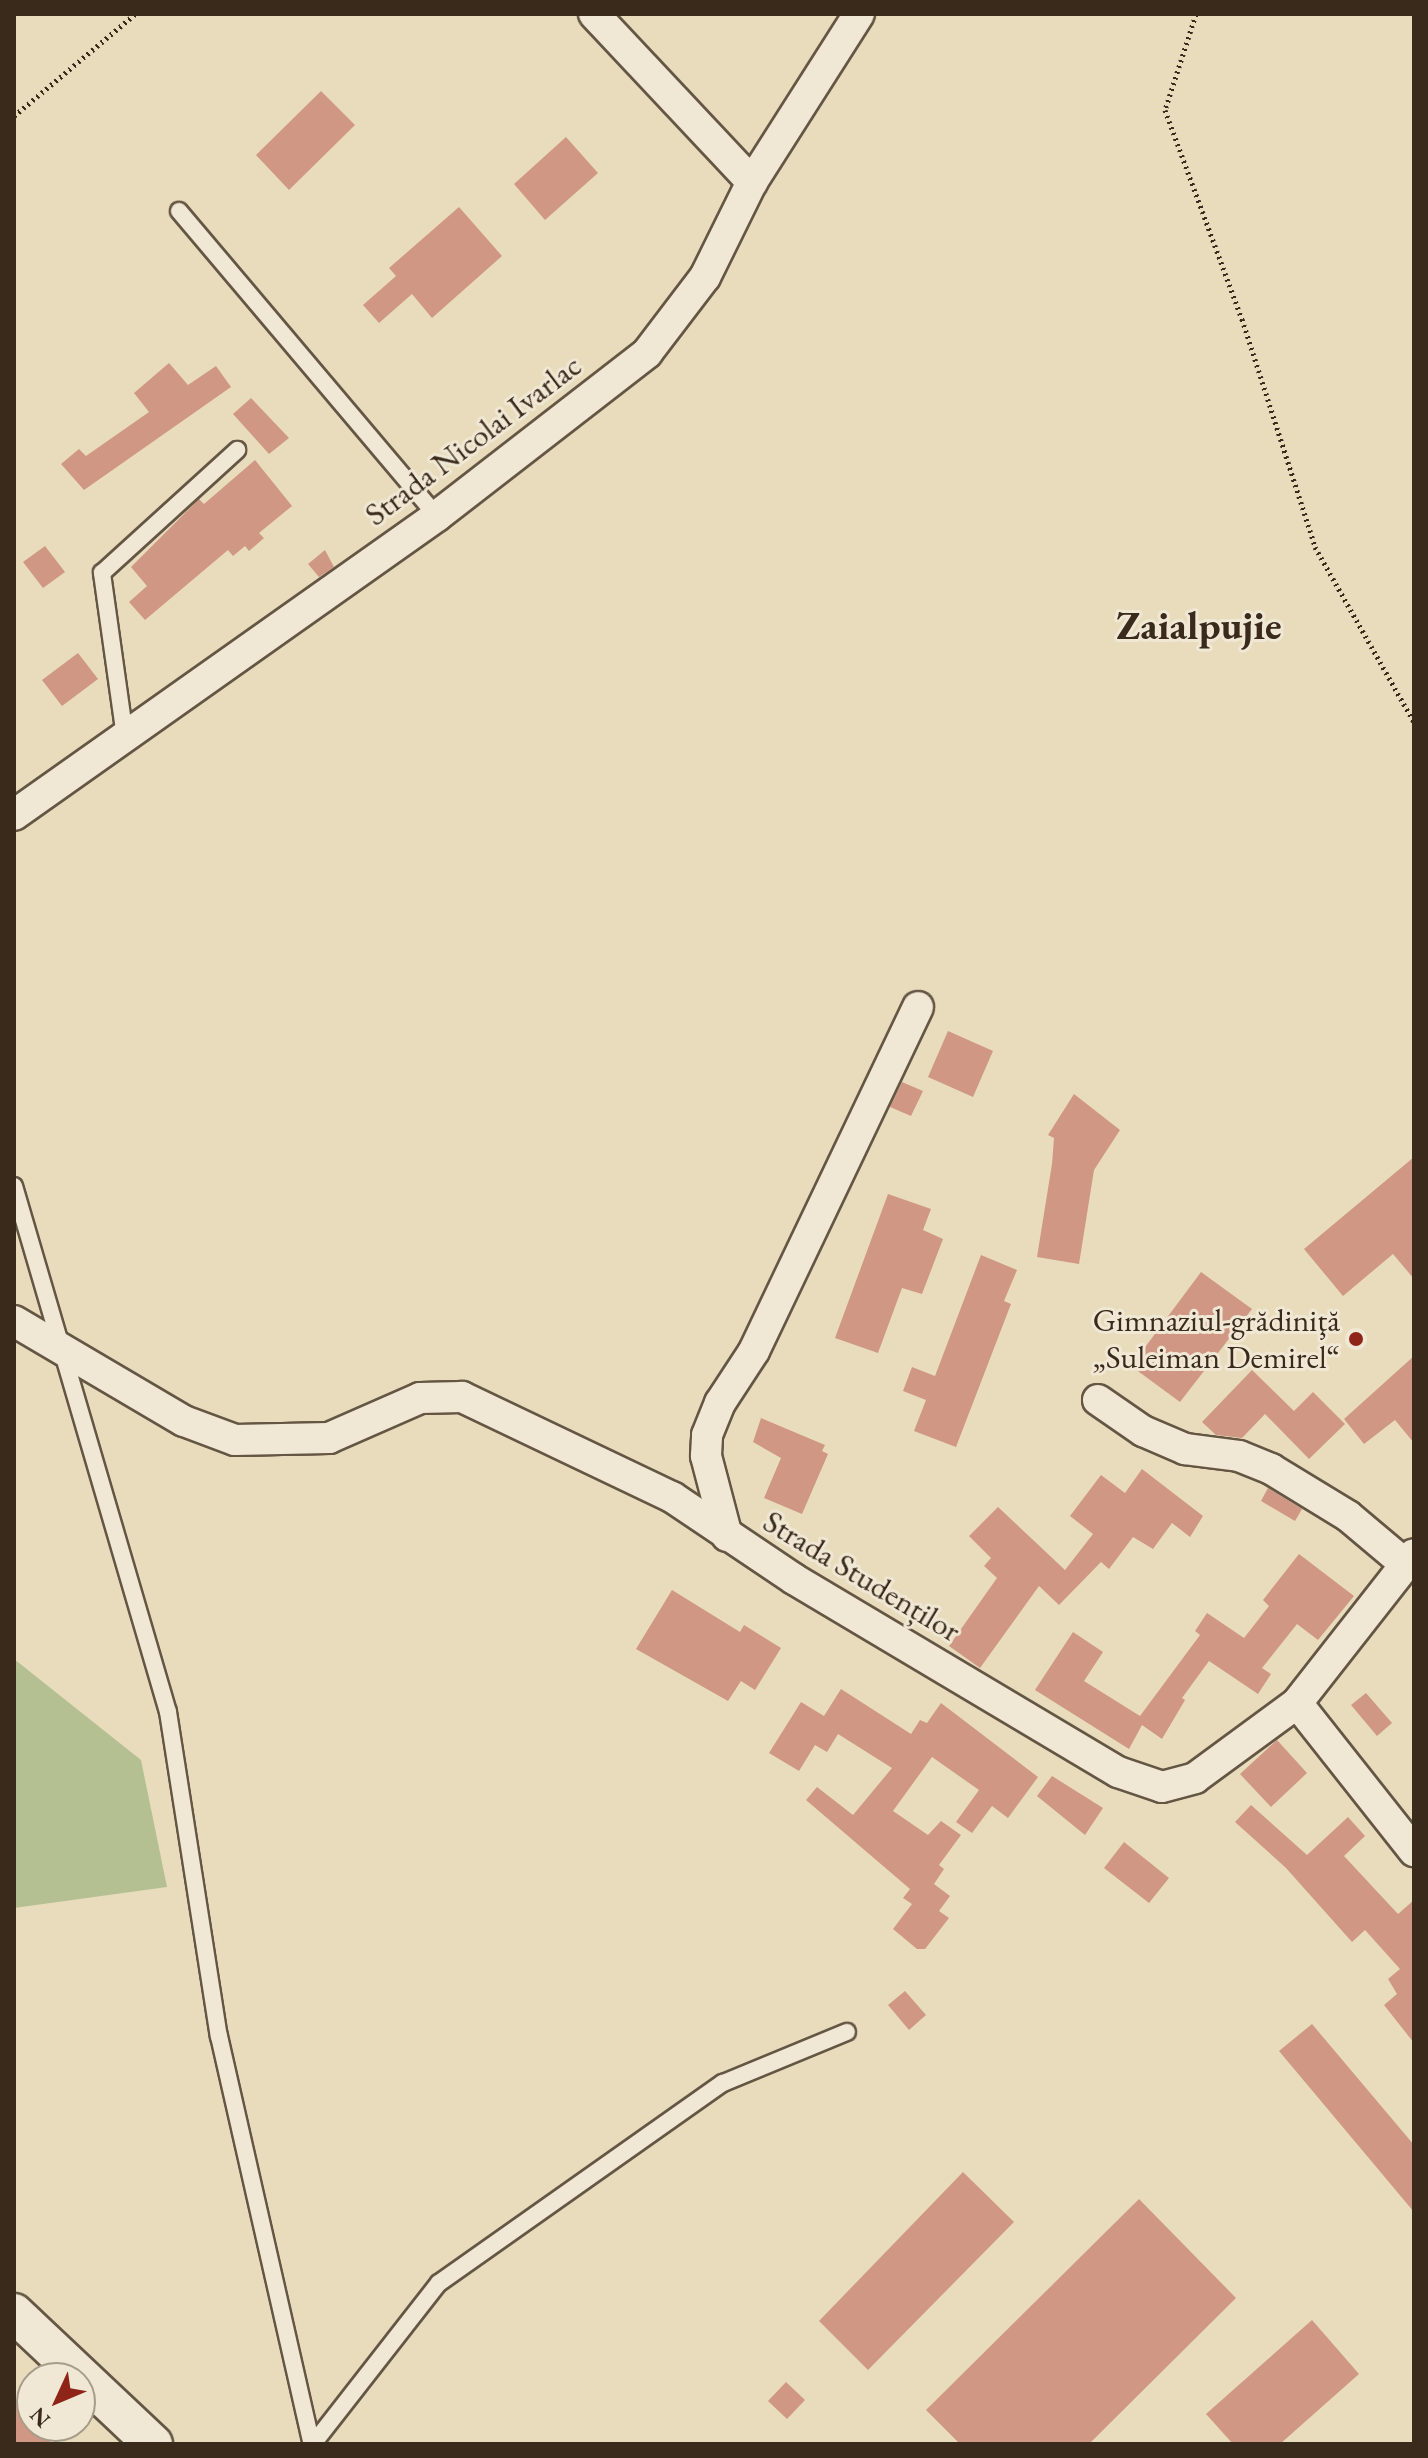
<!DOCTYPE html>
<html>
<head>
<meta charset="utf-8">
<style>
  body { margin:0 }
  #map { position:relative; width:1428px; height:2458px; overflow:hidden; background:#e8dcbd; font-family:"EB Garamond",serif }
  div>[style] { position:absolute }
  .green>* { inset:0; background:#b5c092 }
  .building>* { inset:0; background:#d09785 }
  .path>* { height:5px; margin-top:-2.5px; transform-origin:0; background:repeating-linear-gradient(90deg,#392a1c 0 2px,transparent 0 6px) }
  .roads { filter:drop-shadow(2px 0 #655644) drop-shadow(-2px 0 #655644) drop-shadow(0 2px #655644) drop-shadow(0 -2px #655644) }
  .service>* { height:16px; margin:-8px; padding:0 8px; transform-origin:8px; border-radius:8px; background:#f0e8d4 }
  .minor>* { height:30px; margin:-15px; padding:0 15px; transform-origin:15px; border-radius:15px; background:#f0e8d4 }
  .tertiary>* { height:38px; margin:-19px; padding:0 19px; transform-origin:19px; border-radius:19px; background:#f0e8d4 }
  .dots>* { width:22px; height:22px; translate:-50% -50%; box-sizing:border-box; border:4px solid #f0e8d4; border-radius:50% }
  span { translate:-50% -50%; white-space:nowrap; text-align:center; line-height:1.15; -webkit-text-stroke:6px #f0e8d4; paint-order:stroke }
  .street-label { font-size:32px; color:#392a1c }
  .poi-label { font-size:32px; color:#392a1c }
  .right { translate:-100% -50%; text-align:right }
  .district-label { font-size:40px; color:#392a1c; font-weight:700 }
  .frame { position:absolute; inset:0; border:16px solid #392a1c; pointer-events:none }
  .north { position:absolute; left:16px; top:2362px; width:80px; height:80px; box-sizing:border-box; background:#f0e8d4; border:2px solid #a79c8a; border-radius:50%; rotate:226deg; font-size:22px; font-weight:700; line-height:32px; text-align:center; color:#392a1c }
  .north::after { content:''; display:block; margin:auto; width:28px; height:36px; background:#8f2418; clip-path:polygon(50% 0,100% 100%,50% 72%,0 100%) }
</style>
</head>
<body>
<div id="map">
  <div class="green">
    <div style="clip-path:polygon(14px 1659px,141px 1760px,167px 1887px,14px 1908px)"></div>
  </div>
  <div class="building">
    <div style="clip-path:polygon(321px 91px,355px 125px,289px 190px,256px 155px)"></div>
    <div style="clip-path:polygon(566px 137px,598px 173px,545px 220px,514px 184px)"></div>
    <div style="clip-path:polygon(459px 207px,502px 256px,432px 318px,412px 294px,379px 323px,363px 305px,396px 276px,389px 268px)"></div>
    <div style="clip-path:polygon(169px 363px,188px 385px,216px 366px,231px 387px,84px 490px,61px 464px,79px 449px,86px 456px,149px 412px,134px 393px)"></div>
    <div style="clip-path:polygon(251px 398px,289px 438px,269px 454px,233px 414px)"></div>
    <div style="clip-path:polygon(255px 460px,292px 506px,259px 533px,264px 538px,249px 551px,245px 546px,233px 556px,228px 550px,145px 620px,129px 602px,147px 586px,131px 567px,199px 499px,204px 504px)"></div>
    <div style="clip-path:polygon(45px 546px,65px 572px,43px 588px,23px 562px)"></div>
    <div style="clip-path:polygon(325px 550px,334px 567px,319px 577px,308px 564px)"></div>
    <div style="clip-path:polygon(78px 653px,98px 679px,62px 706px,42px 680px)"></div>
    <div style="clip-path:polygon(948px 1031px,993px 1051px,973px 1097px,928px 1077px)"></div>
    <div style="clip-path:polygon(902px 1082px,923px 1091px,911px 1116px,890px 1107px)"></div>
    <div style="clip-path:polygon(1074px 1094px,1120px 1130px,1094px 1170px,1079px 1264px,1037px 1257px,1052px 1164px,1054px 1138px,1048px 1135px)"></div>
    <div style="clip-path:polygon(1414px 1157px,1414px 1279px,1393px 1254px,1343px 1296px,1304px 1249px)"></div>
    <div style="clip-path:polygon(888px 1194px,931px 1209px,923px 1230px,943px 1239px,922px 1294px,902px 1288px,878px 1353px,835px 1338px)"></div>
    <div style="clip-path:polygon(981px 1255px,1017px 1270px,1004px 1301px,1011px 1304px,956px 1447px,914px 1431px,926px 1400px,903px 1391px,912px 1367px,935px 1376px)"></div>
    <div style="clip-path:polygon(1201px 1272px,1252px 1309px,1180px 1402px,1131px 1366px)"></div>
    <div style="clip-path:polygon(1414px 1356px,1414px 1443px,1395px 1420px,1364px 1444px,1344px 1419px)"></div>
    <div style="clip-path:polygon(1252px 1370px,1294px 1411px,1313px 1392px,1345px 1424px,1309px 1459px,1265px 1414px,1242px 1438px,1216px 1435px,1202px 1422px)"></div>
    <div style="clip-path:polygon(761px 1418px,825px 1445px,822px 1451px,828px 1454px,802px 1514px,764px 1498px,781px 1458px,753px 1442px)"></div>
    <div style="clip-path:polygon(1142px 1469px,1203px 1516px,1190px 1537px,1172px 1523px,1153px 1549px,1133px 1537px,1109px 1569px,1101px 1562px,1059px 1605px,1039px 1586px,980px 1668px,949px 1646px,997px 1578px,984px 1566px,991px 1558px,969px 1536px,998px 1507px,1065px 1570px,1093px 1534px,1070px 1516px,1101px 1475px,1125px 1493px)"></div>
    <div style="clip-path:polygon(1268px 1488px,1302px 1509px,1295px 1521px,1261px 1501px)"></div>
    <div style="clip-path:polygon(1299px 1554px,1354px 1596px,1318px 1640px,1297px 1624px,1262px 1668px,1271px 1674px,1258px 1694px,1209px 1661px,1182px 1698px,1185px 1700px,1162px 1739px,1142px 1725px,1129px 1749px,1035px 1690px,1073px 1632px,1103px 1652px,1084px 1681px,1140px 1716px,1200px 1635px,1195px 1631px,1207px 1613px,1244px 1638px,1269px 1606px,1263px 1600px)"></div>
    <div style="clip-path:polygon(672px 1590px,740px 1632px,744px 1625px,781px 1648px,755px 1690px,741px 1681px,728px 1701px,636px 1649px)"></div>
    <div style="clip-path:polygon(841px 1689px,911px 1734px,920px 1720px,927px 1723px,941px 1703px,1038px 1777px,1008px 1818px,992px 1806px,972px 1833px,956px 1822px,979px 1790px,932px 1757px,893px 1811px,928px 1835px,941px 1821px,961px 1835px,939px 1865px,944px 1869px,934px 1884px,950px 1896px,939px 1911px,949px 1918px,925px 1949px,917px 1949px,893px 1929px,912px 1904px,903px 1898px,910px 1889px,806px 1800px,817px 1787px,853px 1815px,892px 1768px,838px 1734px,827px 1752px,815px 1745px,799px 1771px,769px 1753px,801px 1702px,824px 1716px)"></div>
    <div style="clip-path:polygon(1366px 1693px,1392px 1723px,1377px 1736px,1351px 1705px)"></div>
    <div style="clip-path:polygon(1277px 1740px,1307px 1773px,1271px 1807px,1240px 1774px)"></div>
    <div style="clip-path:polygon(1052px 1776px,1103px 1808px,1085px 1835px,1037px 1796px)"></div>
    <div style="clip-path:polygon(1251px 1805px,1307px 1855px,1348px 1817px,1365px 1836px,1344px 1856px,1398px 1914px,1414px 1900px,1414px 2043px,1384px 2005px,1397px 1994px,1388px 1979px,1400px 1969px,1365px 1930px,1352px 1942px,1286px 1868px,1235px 1822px)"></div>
    <div style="clip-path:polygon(1124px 1842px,1169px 1878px,1149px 1903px,1104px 1868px)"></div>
    <div style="clip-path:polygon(905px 1991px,926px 2015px,909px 2030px,888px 2005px)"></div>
    <div style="clip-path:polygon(1312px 2024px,1414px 2145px,1414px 2212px,1279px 2051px)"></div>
    <div style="clip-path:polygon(963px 2172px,1014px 2222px,868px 2370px,819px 2321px)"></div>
    <div style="clip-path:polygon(1139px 2199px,1236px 2298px,1089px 2444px,960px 2444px,926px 2410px)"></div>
    <div style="clip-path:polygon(1312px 2320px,1359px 2374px,1280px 2444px,1233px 2444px,1206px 2414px)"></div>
    <div style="clip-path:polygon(786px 2382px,805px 2400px,787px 2419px,768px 2401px)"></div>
    <div style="clip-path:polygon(14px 2398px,32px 2426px,53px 2444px,14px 2444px)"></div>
  </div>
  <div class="path">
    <div style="left:1196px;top:14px;width:101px;rotate:107.9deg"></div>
    <div style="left:1165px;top:110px;width:223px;rotate:69.8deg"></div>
    <div style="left:1242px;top:319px;width:239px;rotate:72.2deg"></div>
    <div style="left:1315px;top:547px;width:201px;rotate:60.5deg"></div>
    <div style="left:14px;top:116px;width:158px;rotate:-40.1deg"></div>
  </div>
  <div class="roads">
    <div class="service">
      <div style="left:179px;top:211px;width:399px;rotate:49.8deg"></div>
      <div style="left:125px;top:737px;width:166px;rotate:-98deg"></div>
      <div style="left:102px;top:573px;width:183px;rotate:-42.3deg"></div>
      <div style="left:14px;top:1186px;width:548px;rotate:73.68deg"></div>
      <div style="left:168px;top:1712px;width:328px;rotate:81.1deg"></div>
      <div style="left:219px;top:2036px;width:418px;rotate:77.2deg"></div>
      <div style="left:313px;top:2444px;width:204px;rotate:-52deg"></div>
      <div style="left:439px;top:2283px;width:347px;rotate:-35.2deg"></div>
      <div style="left:723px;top:2083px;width:134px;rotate:-22.4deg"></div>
    </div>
    <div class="minor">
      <div style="left:594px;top:14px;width:231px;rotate:46.8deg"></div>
      <div style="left:14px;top:815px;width:518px;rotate:-35.25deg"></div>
      <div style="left:437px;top:516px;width:266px;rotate:-37.8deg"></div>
      <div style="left:647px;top:353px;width:96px;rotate:-52.7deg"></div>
      <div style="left:705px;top:277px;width:106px;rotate:-63.7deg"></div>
      <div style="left:752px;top:182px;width:199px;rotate:-57.5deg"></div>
      <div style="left:14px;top:1321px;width:197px;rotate:30.5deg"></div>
      <div style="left:184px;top:1421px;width:54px;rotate:20.4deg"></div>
      <div style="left:235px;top:1440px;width:94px;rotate:-1.2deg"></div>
      <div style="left:329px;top:1438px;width:99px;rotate:-23.7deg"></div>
      <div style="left:420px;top:1398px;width:42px;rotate:-1.4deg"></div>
      <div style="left:462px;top:1397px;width:233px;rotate:25.5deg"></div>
      <div style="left:672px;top:1497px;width:147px;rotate:33.9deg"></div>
      <div style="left:794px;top:1579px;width:377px;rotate:30.8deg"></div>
      <div style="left:1118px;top:1772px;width:46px;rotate:18.8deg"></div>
      <div style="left:1162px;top:1787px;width:34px;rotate:-15deg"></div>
      <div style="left:1195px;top:1778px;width:127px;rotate:-36.3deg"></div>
      <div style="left:1297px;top:1703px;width:189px;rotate:-51.9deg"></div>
      <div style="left:1098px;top:1400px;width:55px;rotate:34.6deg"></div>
      <div style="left:1143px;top:1431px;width:46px;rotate:23.2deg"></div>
      <div style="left:1185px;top:1449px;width:54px;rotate:7.4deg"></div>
      <div style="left:1239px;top:1456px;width:35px;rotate:22deg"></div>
      <div style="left:1271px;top:1469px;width:90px;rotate:31.4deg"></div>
      <div style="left:1348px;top:1516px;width:75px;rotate:40.1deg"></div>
      <div style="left:727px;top:1536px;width:83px;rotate:-104.7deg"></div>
      <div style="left:706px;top:1456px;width:21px;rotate:-87deg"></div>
      <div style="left:707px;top:1435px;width:35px;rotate:-68deg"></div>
      <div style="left:720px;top:1403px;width:62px;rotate:-56.8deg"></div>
      <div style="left:754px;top:1351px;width:381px;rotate:-64.5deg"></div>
      <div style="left:1297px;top:1703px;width:189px;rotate:51.7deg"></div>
    </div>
    <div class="tertiary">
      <div style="left:14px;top:2313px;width:191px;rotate:43.3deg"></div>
    </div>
  </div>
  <div class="dots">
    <div style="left:1356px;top:1339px;background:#8f2418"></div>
  </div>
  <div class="street-label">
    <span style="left:473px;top:440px;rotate:-37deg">Strada Nicolai Ivarlac</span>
    <span style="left:862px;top:1576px;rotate:31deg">Strada Studenților</span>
  </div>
  <div class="poi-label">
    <span class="right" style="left:1340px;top:1339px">Gimnaziul-grădiniţă<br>„Suleiman Demirel“</span>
  </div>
  <div class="district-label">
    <span style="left:1199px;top:625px">Zaialpujie</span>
  </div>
  <div class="frame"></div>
  <div class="north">N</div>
</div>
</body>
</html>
